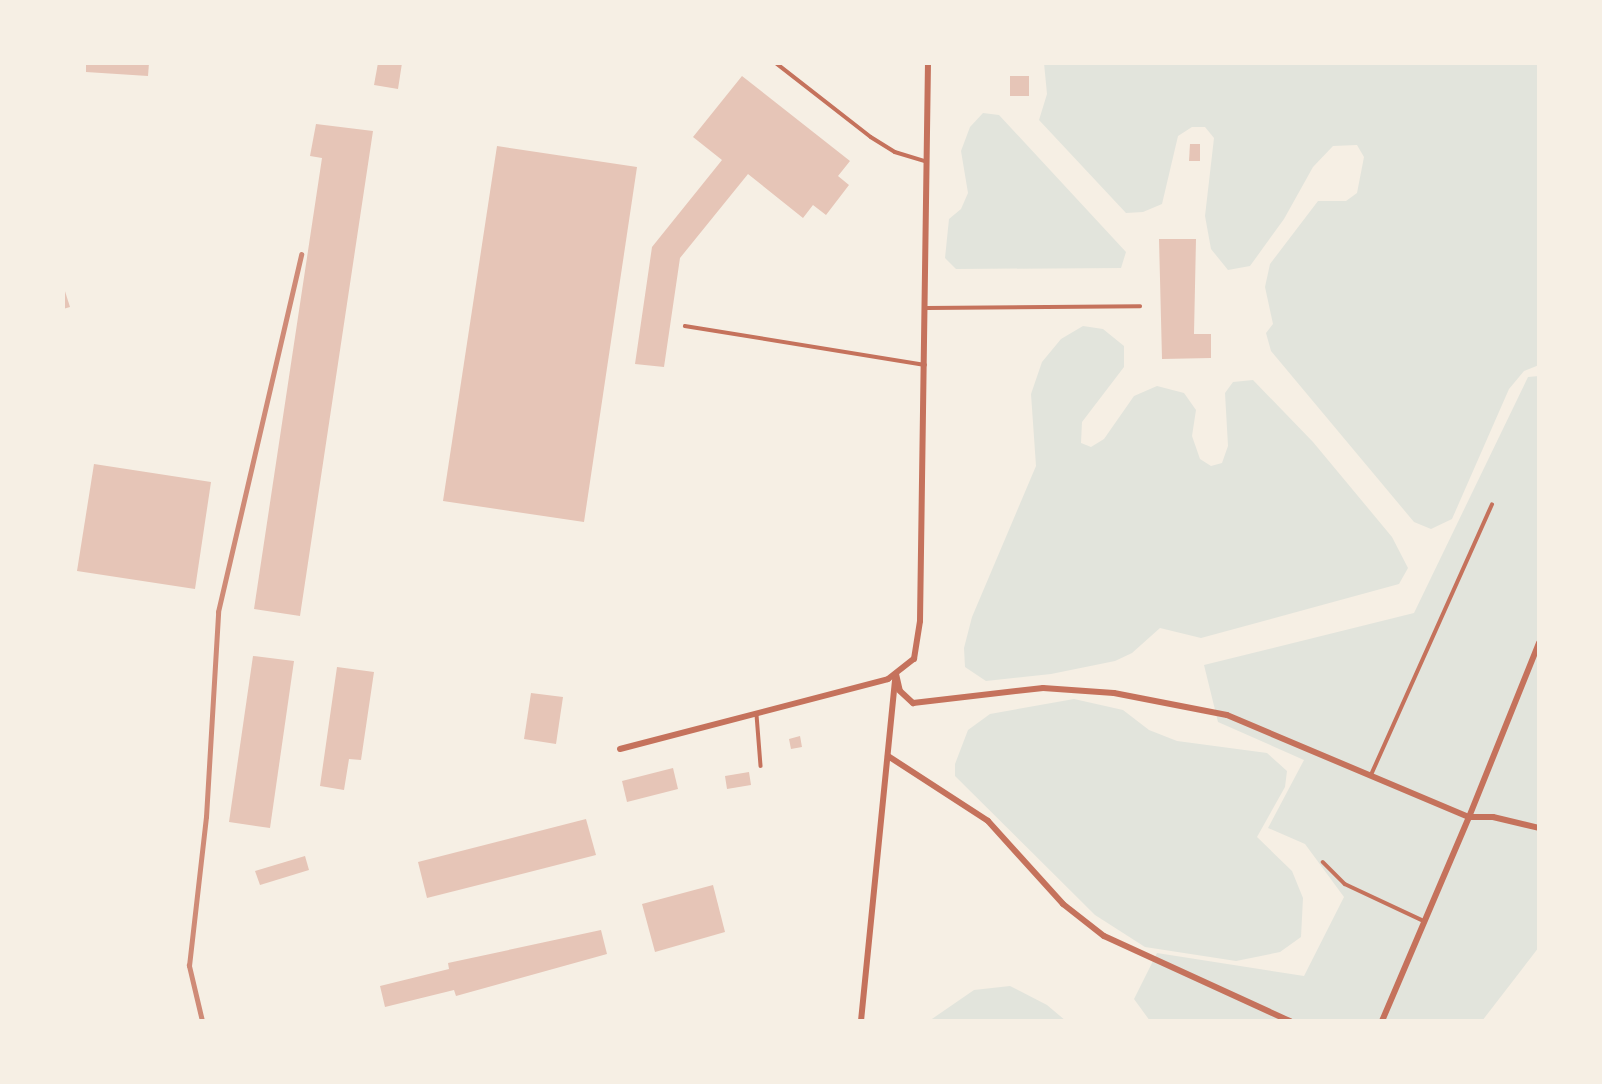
<!DOCTYPE html>
<html>
<head>
<meta charset="utf-8">
<style>
  body { margin:0 }
  #map { position:relative; width:1602px; height:1084px; overflow:hidden; background:#f6efe4; font-family:"Work Sans",sans-serif }
  div>[style] { position:absolute }
  .green>* { inset:0; background:#e2e4dc }
  .building>* { inset:0; background:#e6c5b7 }
  .service>* { height:3.5px; margin:-1.75px; padding:0 1.75px; transform-origin:1.75px; border-radius:1.75px; background:#c5725c }
  .minor>* { height:6px; margin:-3px; padding:0 3px; transform-origin:3px; border-radius:3px; background:#c5725c }
  .rail>* { height:4.5px; margin:-2.25px; padding:0 2.25px; transform-origin:2.25px; border-radius:2.25px; background:#cf8b77 }
  span { translate:-50% -50%; white-space:nowrap; text-align:center; line-height:1.15; -webkit-text-stroke:5px #f6efe4; paint-order:stroke }
  .frame { position:absolute; inset:0; border:65px solid #f6efe4; pointer-events:none }
</style>
</head>
<body>
<div id="map">
  <div class="green">
    <div style="clip-path:polygon(1044px 63px,1539px 63px,1539px 365px,1524px 371px,1509px 389px,1452px 519px,1431px 529px,1414px 522px,1271px 351px,1266px 333px,1273px 324px,1265px 287px,1270px 264px,1318px 201px,1346px 201px,1357px 193px,1364px 157px,1357px 145px,1333px 146px,1313px 167px,1284px 219px,1250px 266px,1228px 270px,1211px 249px,1205px 216px,1214px 138px,1205px 127px,1192px 127px,1178px 136px,1162px 204px,1143px 212px,1126px 213px,1039px 120px,1047px 94px)"></div>
    <div style="clip-path:polygon(983px 113px,999px 115px,1126px 252px,1121px 268px,956px 269px,945px 258px,949px 219px,961px 209px,968px 193px,961px 151px,970px 127px)"></div>
    <div style="clip-path:polygon(1083px 326px,1103px 329px,1124px 346px,1124px 367px,1082px 422px,1081px 443px,1091px 447px,1104px 439px,1134px 396px,1157px 386px,1184px 393px,1196px 410px,1192px 436px,1200px 459px,1211px 466px,1222px 463px,1228px 446px,1225px 393px,1233px 382px,1253px 380px,1313px 442px,1392px 537px,1408px 568px,1399px 584px,1201px 638px,1160px 628px,1132px 653px,1115px 661px,1051px 674px,986px 681px,965px 667px,964px 648px,972px 617px,1036px 466px,1031px 394px,1042px 362px,1061px 339px)"></div>
    <div style="clip-path:polygon(1539px 376px,1539px 947px,1482px 1021px,1150px 1021px,1134px 999px,1157px 953px,1304px 976px,1344px 897px,1305px 844px,1268px 828px,1304px 760px,1218px 722px,1204px 665px,1414px 613px,1528px 377px)"></div>
    <div style="clip-path:polygon(1074px 699px,1123px 710px,1149px 730px,1177px 741px,1267px 753px,1287px 771px,1285px 787px,1257px 837px,1292px 871px,1303px 898px,1301px 937px,1280px 952px,1236px 961px,1145px 947px,1095px 915px,955px 776px,955px 764px,968px 730px,990px 714px)"></div>
    <div style="clip-path:polygon(1010px 986px,1047px 1005px,1066px 1021px,929px 1021px,974px 990px)"></div>
  </div>
  <div class="building">
    <div style="clip-path:polygon(86px 63px,149px 63px,148px 76px,86px 72px)"></div>
    <div style="clip-path:polygon(378px 63px,402px 63px,398px 89px,374px 85px)"></div>
    <div style="clip-path:polygon(742px 76px,850px 161px,838px 176px,849px 185px,826px 215px,813px 205px,803px 218px,748px 174px,680px 258px,664px 367px,635px 364px,652px 247px,722px 160px,693px 137px)"></div>
    <div style="clip-path:polygon(1010px 76px,1029px 76px,1029px 96px,1010px 96px)"></div>
    <div style="clip-path:polygon(316px 124px,373px 131px,300px 616px,254px 609px,322px 158px,310px 156px)"></div>
    <div style="clip-path:polygon(1190px 144px,1200px 144px,1200px 161px,1189px 161px)"></div>
    <div style="clip-path:polygon(497px 146px,637px 167px,584px 522px,443px 501px)"></div>
    <div style="clip-path:polygon(1159px 239px,1196px 239px,1194px 334px,1211px 334px,1211px 358px,1162px 359px)"></div>
    <div style="clip-path:polygon(63px 285px,70px 307px,63px 309px)"></div>
    <div style="clip-path:polygon(94px 464px,211px 482px,195px 589px,77px 571px)"></div>
    <div style="clip-path:polygon(253px 656px,294px 661px,270px 828px,229px 822px)"></div>
    <div style="clip-path:polygon(337px 667px,374px 672px,361px 760px,349px 759px,344px 790px,320px 786px)"></div>
    <div style="clip-path:polygon(531px 693px,563px 697px,556px 744px,524px 739px)"></div>
    <div style="clip-path:polygon(800px 736px,802px 747px,791px 749px,789px 739px)"></div>
    <div style="clip-path:polygon(673px 768px,678px 789px,627px 802px,622px 781px)"></div>
    <div style="clip-path:polygon(749px 772px,751px 785px,727px 789px,725px 776px)"></div>
    <div style="clip-path:polygon(586px 819px,596px 855px,427px 898px,418px 862px)"></div>
    <div style="clip-path:polygon(305px 856px,309px 870px,260px 885px,255px 871px)"></div>
    <div style="clip-path:polygon(713px 885px,725px 932px,655px 952px,642px 904px)"></div>
    <div style="clip-path:polygon(601px 930px,607px 954px,456px 996px,454px 990px,385px 1007px,380px 986px,449px 969px,448px 963px)"></div>
  </div>
  <div class="service">
    <div style="left:776px;top:63px;width:120px;rotate:37.9deg"></div>
    <div style="left:871px;top:137px;width:28px;rotate:32deg"></div>
    <div style="left:895px;top:152px;width:31px;rotate:17deg"></div>
    <div style="left:927px;top:308px;width:213px;rotate:-0.5deg"></div>
    <div style="left:685px;top:326px;width:243px;rotate:9.2deg"></div>
    <div style="left:757px;top:715px;width:51px;rotate:85.5deg"></div>
    <div style="left:1371px;top:775px;width:296px;rotate:-65.9deg"></div>
    <div style="left:1323px;top:862px;width:31px;rotate:45deg"></div>
    <div style="left:1345px;top:884px;width:87px;rotate:25.1deg"></div>
  </div>
  <div class="minor">
    <div style="left:896px;top:674px;width:17px;rotate:77deg"></div>
    <div style="left:900px;top:691px;width:18px;rotate:43deg"></div>
    <div style="left:913px;top:703px;width:131px;rotate:-6.6deg"></div>
    <div style="left:1043px;top:688px;width:71px;rotate:4deg"></div>
    <div style="left:1114px;top:693px;width:115px;rotate:11deg"></div>
    <div style="left:1227px;top:715px;width:263px;rotate:22.9deg"></div>
    <div style="left:1469px;top:817px;width:188px;rotate:-68.1deg"></div>
    <div style="left:620px;top:749px;width:277px;rotate:-14.6deg"></div>
    <div style="left:888px;top:679px;width:33px;rotate:-38deg"></div>
    <div style="left:914px;top:659px;width:38px;rotate:-81deg"></div>
    <div style="left:920px;top:621px;width:558px;rotate:-89.18deg"></div>
    <div style="left:888px;top:756px;width:119px;rotate:33deg"></div>
    <div style="left:988px;top:821px;width:112px;rotate:47.9deg"></div>
    <div style="left:1063px;top:904px;width:52px;rotate:38deg"></div>
    <div style="left:1104px;top:936px;width:205px;rotate:24.6deg"></div>
    <div style="left:861px;top:1021px;width:343px;rotate:-84.3deg"></div>
    <div style="left:1382px;top:1021px;width:222px;rotate:-66.9deg"></div>
    <div style="left:1469px;top:817px;width:24px"></div>
    <div style="left:1493px;top:817px;width:47px;rotate:13.4deg"></div>
  </div>
  <div class="rail">
    <div style="left:202px;top:1021px;width:57px;rotate:-103.3deg"></div>
    <div style="left:189px;top:966px;width:150px;rotate:-83.5deg"></div>
    <div style="left:206px;top:817px;width:205px;rotate:-86.6deg"></div>
    <div style="left:218px;top:612px;width:367px;rotate:-76.9deg"></div>
  </div>
  <div class="frame"></div>
</div>
</body>
</html>
